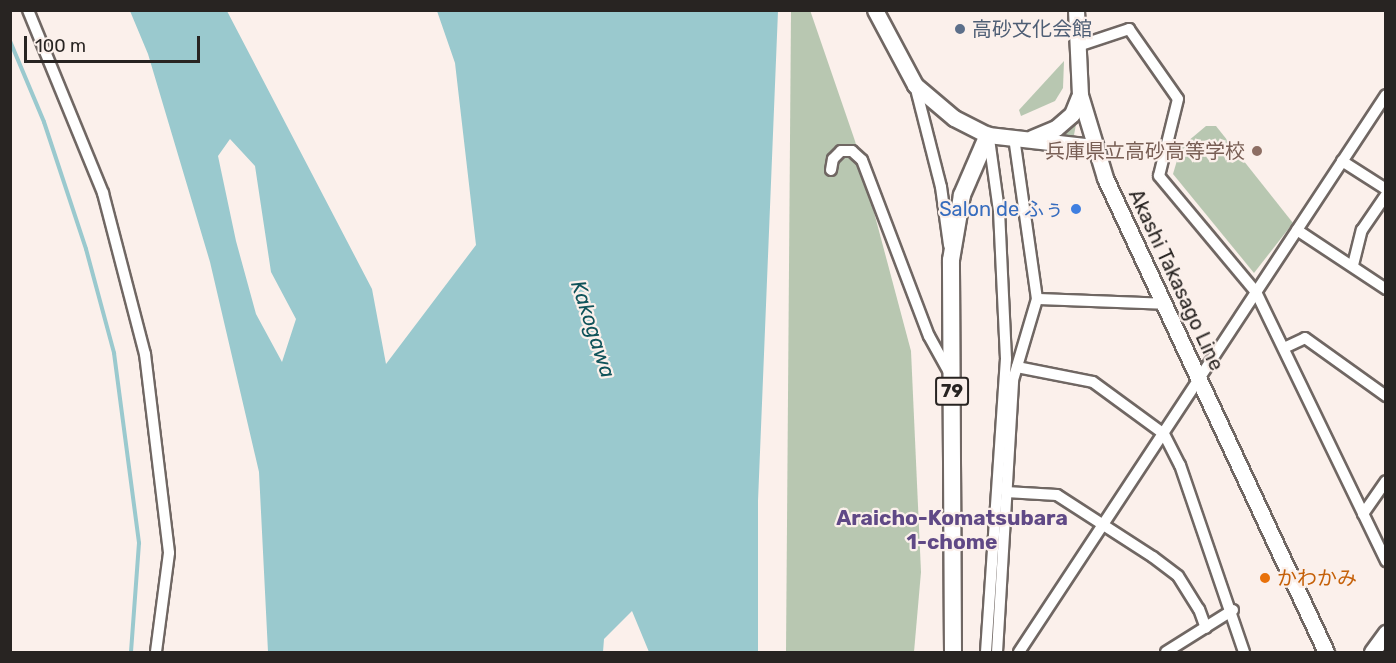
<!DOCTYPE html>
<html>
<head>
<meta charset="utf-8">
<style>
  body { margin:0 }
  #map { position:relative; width:1396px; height:663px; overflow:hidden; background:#fbf0eb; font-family:Rubik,"Noto Sans JP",sans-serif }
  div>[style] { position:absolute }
  .green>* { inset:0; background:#b8c7b1 }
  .water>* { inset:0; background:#9ac9ce }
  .stream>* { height:4px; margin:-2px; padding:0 2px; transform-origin:2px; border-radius:2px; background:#9ac9ce }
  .roads { filter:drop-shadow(2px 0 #706763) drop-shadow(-2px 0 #706763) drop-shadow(0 2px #706763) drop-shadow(0 -2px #706763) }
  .street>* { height:10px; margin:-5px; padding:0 5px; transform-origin:5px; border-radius:5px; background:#fff }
  .secondary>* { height:15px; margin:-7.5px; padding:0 7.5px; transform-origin:7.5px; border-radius:7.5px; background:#fff }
  .primary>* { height:16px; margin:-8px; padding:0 8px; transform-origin:8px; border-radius:8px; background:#fff }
  .dots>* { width:16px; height:16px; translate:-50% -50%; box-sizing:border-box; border:3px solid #fbf0eb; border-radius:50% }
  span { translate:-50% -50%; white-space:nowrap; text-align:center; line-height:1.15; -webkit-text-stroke:4.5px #fbf0eb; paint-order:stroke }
  .shield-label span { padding:2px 4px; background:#fbf0eb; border:2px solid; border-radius:4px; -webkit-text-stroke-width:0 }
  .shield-label { font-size:18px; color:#282422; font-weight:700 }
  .service-label { font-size:20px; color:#4e5e75 }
  .left { translate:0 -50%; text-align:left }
  .education-label { font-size:20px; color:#785e54 }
  .right { translate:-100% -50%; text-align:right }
  .shop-label { font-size:20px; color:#366cbe }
  .street-label { font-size:20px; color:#282422 }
  .food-label { font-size:20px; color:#c56008 }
  .water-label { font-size:21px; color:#10535a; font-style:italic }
  .neighbourhood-label { font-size:21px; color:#604986; font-weight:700 }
  .frame { position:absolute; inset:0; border:12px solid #282422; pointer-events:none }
  .scale { position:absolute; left:24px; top:36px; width:176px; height:27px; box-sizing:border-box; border:3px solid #282422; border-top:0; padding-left:8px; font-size:18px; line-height:21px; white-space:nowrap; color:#282422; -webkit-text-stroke:4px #fbf0eb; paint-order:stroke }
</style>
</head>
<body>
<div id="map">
  <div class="green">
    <div style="clip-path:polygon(810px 10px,855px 141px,911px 351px,921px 572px,914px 652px,786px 652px,791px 11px)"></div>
    <div style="clip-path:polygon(1064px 61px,1063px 88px,1055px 101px,1021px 116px,1019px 110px)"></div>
    <div style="clip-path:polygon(1077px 119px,1074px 135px,1059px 136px,1059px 135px)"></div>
    <div style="clip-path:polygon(1206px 126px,1216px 126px,1293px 223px,1254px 273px,1173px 174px,1181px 147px)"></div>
  </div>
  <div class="water">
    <div style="clip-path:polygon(evenodd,130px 11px,227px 11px,372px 289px,386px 364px,476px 245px,455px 63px,437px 11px,778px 11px,758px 501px,758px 652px,649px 652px,632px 611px,604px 639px,603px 652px,268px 652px,259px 472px,210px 262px,148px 54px,130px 11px,230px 139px,255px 166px,271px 272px,296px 319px,282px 362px,256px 314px,236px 241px,218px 156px,230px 139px)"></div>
  </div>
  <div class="stream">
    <div style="left:10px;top:41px;width:88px;rotate:67.2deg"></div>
    <div style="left:44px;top:122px;width:134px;rotate:71.7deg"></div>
    <div style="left:86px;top:249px;width:108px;rotate:74.9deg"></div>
    <div style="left:114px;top:353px;width:192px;rotate:82.5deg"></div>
    <div style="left:139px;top:543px;width:109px;rotate:94.2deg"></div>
  </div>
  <div class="roads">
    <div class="street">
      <div style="left:28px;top:10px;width:198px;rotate:67.7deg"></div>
      <div style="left:103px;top:193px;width:166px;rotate:75.4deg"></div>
      <div style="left:145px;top:354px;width:200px;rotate:83.1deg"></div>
      <div style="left:169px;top:553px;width:100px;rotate:97.5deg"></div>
      <div style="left:1078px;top:46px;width:54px;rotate:-18.4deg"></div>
      <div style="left:1129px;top:29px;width:85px;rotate:55deg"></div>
      <div style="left:1178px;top:99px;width:79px;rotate:103.9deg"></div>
      <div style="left:1159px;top:176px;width:151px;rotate:50.1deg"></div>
      <div style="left:1256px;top:292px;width:299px;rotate:64.2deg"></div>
      <div style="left:915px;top:85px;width:105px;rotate:75.7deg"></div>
      <div style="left:941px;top:187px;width:59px;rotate:82.1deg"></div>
      <div style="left:1342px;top:161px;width:52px;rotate:32.5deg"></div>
      <div style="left:831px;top:170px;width:11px;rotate:-80deg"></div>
      <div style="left:833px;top:159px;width:11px;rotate:-45deg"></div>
      <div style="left:841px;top:151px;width:11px"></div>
      <div style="left:852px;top:151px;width:13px;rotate:42deg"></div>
      <div style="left:862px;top:160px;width:188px;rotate:69.2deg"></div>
      <div style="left:929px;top:336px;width:43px;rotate:61.1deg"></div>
      <div style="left:1297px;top:230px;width:107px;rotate:33.5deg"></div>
      <div style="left:1353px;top:265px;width:36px;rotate:-76deg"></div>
      <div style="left:1362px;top:230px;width:42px;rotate:-55.6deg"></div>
      <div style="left:1037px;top:299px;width:128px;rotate:2.2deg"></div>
      <div style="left:1284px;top:348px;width:23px;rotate:-25deg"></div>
      <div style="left:1305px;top:338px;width:100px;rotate:35.6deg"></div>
      <div style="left:1017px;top:367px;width:77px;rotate:11.2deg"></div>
      <div style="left:1093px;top:382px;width:88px;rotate:36.2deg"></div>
      <div style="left:1164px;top:434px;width:35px;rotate:63deg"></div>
      <div style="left:1180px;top:465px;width:198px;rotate:71.1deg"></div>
      <div style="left:1006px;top:492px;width:51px;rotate:3.4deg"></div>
      <div style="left:1057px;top:495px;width:114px;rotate:32.9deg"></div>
      <div style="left:1153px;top:557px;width:31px;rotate:37deg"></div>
      <div style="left:1178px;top:576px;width:39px;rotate:58deg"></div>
      <div style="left:1199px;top:609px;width:20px;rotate:70deg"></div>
      <div style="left:1363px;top:514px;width:40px;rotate:-55.1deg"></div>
      <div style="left:986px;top:652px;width:294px;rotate:-86.1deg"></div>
      <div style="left:1006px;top:359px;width:148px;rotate:-92.7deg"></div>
      <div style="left:999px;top:211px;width:73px;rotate:-97.9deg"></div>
      <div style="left:997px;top:652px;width:272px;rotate:-86.6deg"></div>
      <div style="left:1013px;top:380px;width:84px;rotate:-73.5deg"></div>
      <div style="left:1037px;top:299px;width:163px;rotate:-98.1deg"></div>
      <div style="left:1019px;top:652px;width:667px;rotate:-56.62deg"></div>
      <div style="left:1166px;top:652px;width:79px;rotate:-32.1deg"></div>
    </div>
    <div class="secondary">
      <div style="left:875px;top:10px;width:85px;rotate:61.9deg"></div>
      <div style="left:915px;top:85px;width:51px;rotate:40.2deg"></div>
      <div style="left:954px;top:118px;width:38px;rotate:27deg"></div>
      <div style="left:988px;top:135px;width:106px;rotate:6.5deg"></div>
      <div style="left:1076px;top:10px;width:85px;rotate:87.3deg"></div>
      <div style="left:1080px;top:95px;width:87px;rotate:73.2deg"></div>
      <div style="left:1105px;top:178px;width:523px;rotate:65deg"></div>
      <div style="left:1032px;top:138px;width:26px;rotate:-23deg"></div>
      <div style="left:1056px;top:128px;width:21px;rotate:-41deg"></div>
      <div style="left:1072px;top:114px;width:18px;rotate:-68deg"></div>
      <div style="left:1372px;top:652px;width:24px;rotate:-54deg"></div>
    </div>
    <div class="primary">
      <div style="left:953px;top:652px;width:392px;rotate:-90.3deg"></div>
      <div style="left:951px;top:260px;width:66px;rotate:-80.4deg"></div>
      <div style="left:962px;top:195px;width:65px;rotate:-66.6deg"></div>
    </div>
  </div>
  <div class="dots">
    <div style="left:960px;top:29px;background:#5c6f8a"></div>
    <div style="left:1257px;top:151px;background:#8d6e63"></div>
    <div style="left:1076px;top:209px;background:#3f7fe0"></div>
    <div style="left:1265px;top:578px;background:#e8710a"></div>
  </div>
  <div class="shield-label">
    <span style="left:952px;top:391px">79</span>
  </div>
  <div class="service-label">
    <span class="left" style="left:972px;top:29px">高砂文化会館</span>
  </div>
  <div class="education-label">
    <span class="right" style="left:1245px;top:151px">兵庫県立高砂高等学校</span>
  </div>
  <div class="shop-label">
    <span class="right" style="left:1064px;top:209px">Salon de ふぅ</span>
  </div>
  <div class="street-label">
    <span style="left:1176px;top:280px;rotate:65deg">Akashi Takasago Line</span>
  </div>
  <div class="food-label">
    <span class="left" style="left:1277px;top:578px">かわかみ</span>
  </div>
  <div class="water-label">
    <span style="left:593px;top:329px;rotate:72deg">Kakogawa</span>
  </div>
  <div class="neighbourhood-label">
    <span style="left:952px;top:530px">Araicho-Komatsubara<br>1-chome</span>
  </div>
  <div class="frame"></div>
  <div class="scale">100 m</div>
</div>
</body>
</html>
